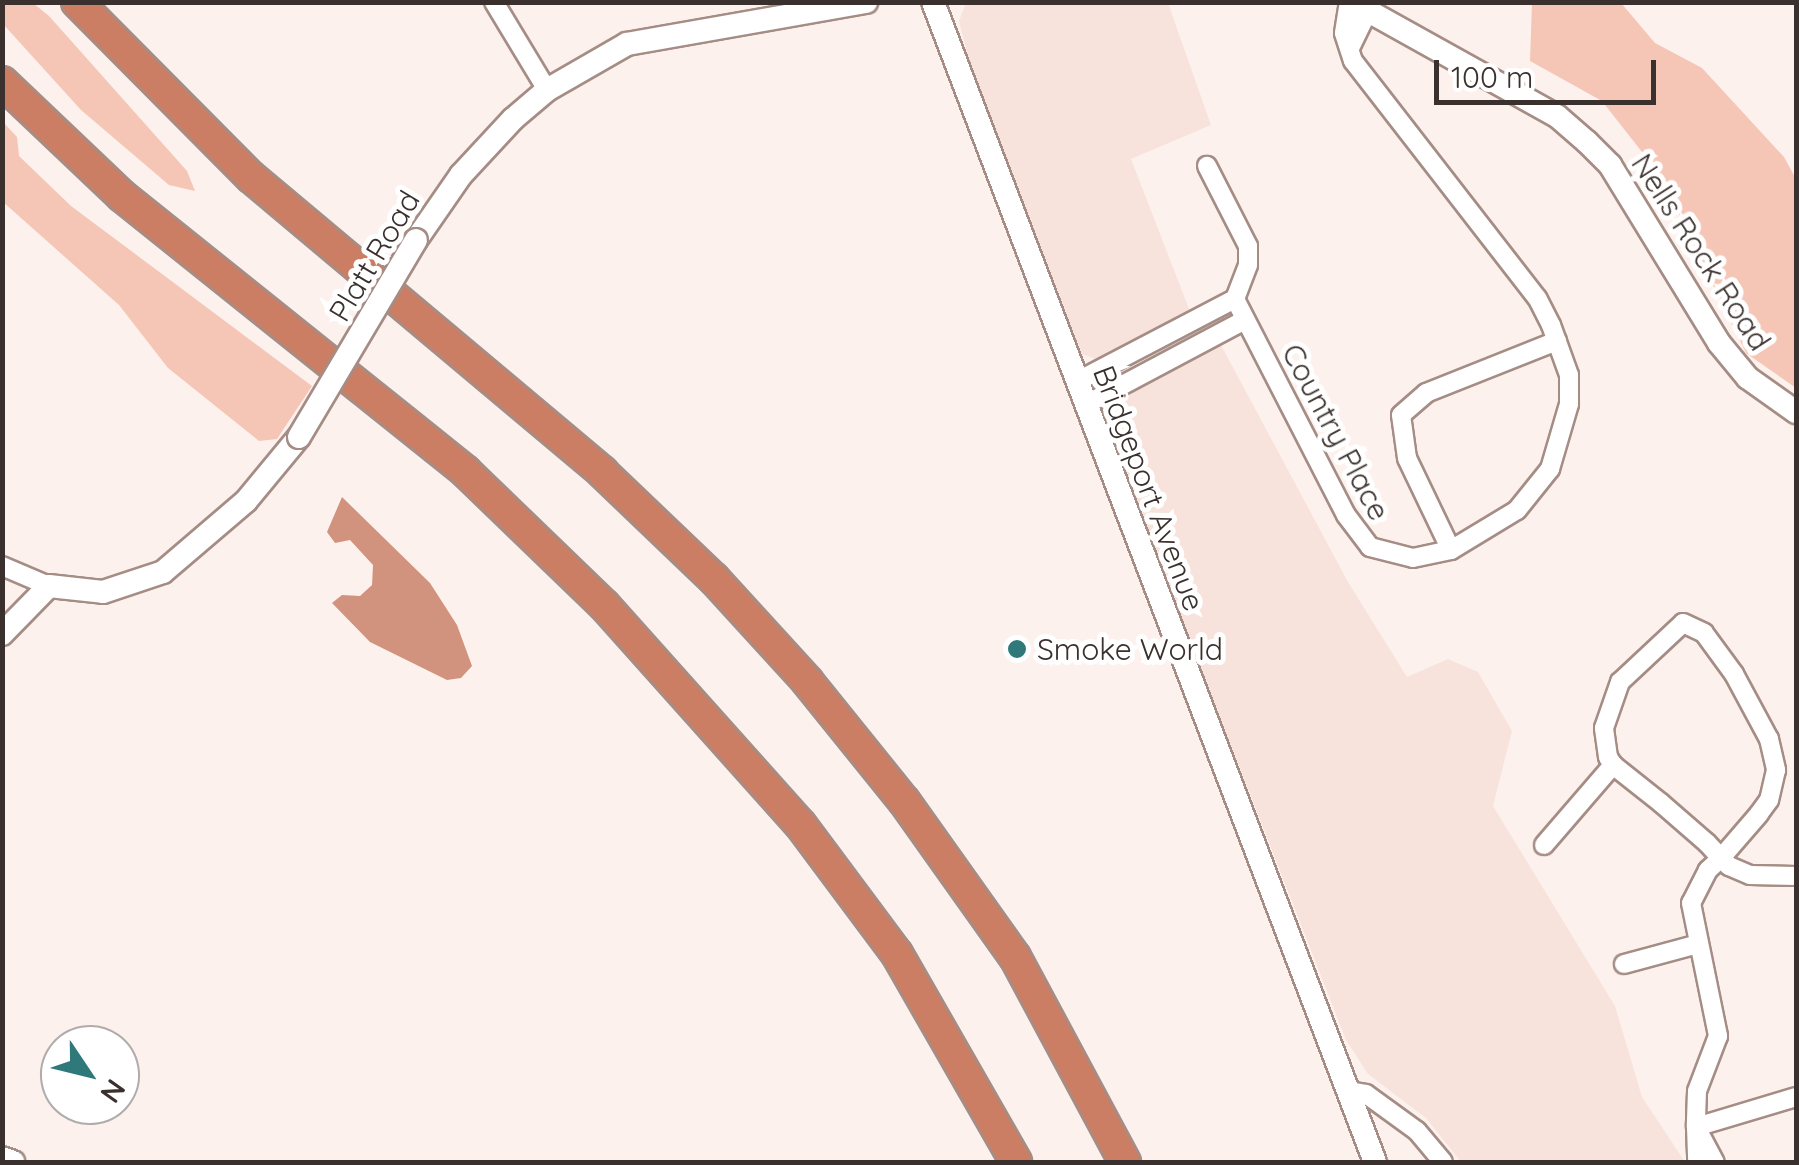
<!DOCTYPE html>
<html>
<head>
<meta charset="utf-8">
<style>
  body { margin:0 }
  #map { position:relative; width:1799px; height:1165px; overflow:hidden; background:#fcf1ed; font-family:Quicksand,sans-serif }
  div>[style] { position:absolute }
  .built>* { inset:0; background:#f8e3dc }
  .green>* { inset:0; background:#f5c6b6 }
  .water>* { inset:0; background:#d2937e }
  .roads { filter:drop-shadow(2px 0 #a58d85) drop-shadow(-2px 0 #a58d85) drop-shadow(0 2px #a58d85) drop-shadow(0 -2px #a58d85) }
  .street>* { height:18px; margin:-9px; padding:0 9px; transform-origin:9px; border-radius:9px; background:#fff }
  .secondary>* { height:22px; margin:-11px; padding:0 11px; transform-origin:11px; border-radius:11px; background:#fff }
  .highway>* { height:30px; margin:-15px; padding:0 15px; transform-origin:15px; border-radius:15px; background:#cc7e64 }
  .bridges { filter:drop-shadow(2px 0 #a58d85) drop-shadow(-2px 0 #a58d85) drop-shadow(0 2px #a58d85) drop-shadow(0 -2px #a58d85) }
  .secondary-bridge>* { height:22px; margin:-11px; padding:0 11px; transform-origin:11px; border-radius:11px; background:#fff }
  .dots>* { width:28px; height:28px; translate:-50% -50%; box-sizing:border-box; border:5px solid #fff; border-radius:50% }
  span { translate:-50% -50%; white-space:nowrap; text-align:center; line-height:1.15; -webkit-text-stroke:10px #fff; paint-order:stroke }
  .street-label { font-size:30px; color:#3a302d }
  .poi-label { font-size:30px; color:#3a302d }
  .left { translate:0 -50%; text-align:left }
  .frame { position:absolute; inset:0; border:5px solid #3a302d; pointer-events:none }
  .north { position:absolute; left:40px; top:1025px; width:100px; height:100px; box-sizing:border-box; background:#fff; border:2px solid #b0acab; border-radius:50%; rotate:125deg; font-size:28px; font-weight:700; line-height:40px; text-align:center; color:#3a302d }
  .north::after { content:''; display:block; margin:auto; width:35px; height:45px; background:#2f797b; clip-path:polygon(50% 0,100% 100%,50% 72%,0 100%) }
  .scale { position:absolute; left:1434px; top:60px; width:222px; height:45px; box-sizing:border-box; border:5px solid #3a302d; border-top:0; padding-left:12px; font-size:30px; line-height:35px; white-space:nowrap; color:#3a302d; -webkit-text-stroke:8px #fff; paint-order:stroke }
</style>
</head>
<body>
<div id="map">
  <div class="built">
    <div style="clip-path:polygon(966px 3px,1168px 3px,1211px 125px,1131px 159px,1191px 314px,1099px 360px,1082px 354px,969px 60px,959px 21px)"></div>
    <div style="clip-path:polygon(1221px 345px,1348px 582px,1407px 677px,1448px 659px,1478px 672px,1512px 731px,1493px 806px,1615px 1006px,1642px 1097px,1685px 1162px,1461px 1162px,1426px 1118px,1368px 1074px,1346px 1040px,1103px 417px,1106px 406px)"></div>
  </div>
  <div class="green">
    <div style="clip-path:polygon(2px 3px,33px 3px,49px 16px,187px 171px,195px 191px,169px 185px,81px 110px,3px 24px)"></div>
    <div style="clip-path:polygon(1532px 3px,1621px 3px,1655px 43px,1702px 68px,1784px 157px,1796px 179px,1796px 388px,1746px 353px,1660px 175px,1602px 101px,1530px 61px)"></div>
    <div style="clip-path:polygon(3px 122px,17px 137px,19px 156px,71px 206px,312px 386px,277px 439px,259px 441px,168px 368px,119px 305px,3px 202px)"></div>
  </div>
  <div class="water">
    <div style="clip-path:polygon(342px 497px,430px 583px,457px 625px,472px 666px,461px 678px,447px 680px,370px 642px,332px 603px,342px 595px,360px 596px,372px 585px,373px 565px,350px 540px,335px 543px,327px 532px)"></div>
  </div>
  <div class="roads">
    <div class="street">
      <div style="left:494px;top:2px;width:103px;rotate:58.9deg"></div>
      <div style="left:1350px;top:48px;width:46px;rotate:-64deg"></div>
      <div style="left:1235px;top:299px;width:243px;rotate:62.8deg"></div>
      <div style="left:1346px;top:515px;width:40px;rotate:53deg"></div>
      <div style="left:1370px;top:547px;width:44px;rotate:14.3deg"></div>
      <div style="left:1413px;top:558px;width:39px;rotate:-12deg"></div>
      <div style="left:1451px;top:550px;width:77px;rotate:-31.2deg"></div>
      <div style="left:1517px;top:510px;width:53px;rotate:-51.2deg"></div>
      <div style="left:1550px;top:469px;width:68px;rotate:-73.7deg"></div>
      <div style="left:1569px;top:404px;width:29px;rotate:-90deg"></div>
      <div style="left:1569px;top:375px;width:53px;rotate:-109.8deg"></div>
      <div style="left:1551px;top:325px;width:30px;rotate:-117deg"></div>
      <div style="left:1537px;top:298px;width:300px;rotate:-127.8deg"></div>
      <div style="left:1353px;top:61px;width:29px;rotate:-108deg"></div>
      <div style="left:1344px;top:33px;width:31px;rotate:-81deg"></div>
      <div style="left:1076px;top:382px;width:179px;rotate:-27.6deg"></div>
      <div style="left:1235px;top:299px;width:36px;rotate:-69deg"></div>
      <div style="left:1248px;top:265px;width:19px;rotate:-90deg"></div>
      <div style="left:1248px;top:246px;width:90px;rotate:-117.1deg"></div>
      <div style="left:1085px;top:405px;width:181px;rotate:-28deg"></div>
      <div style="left:1451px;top:550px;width:102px;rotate:-115.6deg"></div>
      <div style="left:1407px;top:458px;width:43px;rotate:-97.9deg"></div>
      <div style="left:1401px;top:415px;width:33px;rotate:-41deg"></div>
      <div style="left:1426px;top:393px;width:141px;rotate:-21.7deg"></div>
      <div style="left:2px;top:566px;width:51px;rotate:23.1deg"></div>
      <div style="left:1544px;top:845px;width:106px;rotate:-49.2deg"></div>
      <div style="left:1796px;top:876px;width:46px;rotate:-178.8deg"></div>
      <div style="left:1750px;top:875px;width:23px;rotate:-157deg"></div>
      <div style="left:1729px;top:866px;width:11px;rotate:-135deg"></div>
      <div style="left:1721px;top:858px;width:21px;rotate:-133deg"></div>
      <div style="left:1707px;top:843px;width:61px;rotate:-139deg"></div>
      <div style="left:1661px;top:803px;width:61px;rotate:-141.6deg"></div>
      <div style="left:1613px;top:765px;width:9px;rotate:-122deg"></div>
      <div style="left:1608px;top:757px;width:29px;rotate:-98deg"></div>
      <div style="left:1604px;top:728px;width:49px;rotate:-70.8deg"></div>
      <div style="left:1620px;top:682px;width:86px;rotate:-43.1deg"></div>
      <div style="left:1683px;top:623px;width:23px;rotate:25deg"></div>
      <div style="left:1704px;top:633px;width:51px;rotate:53.8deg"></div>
      <div style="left:1734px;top:674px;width:74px;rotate:61.7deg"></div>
      <div style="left:1769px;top:739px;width:32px;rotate:77deg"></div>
      <div style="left:1776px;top:770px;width:31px;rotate:103deg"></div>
      <div style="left:1769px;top:800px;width:17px;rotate:126deg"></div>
      <div style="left:1759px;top:814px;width:58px;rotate:130.8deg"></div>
      <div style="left:1721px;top:858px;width:18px;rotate:137deg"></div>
      <div style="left:1708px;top:870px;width:37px;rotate:117deg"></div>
      <div style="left:1691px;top:903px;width:136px;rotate:78.5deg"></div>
      <div style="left:1718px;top:1036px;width:59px;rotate:110.9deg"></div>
      <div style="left:1697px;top:1091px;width:36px;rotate:92deg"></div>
      <div style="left:1696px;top:1127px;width:104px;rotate:-16.7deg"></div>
      <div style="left:1624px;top:964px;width:77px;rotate:-15.1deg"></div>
      <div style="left:1349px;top:1091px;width:17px;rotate:10deg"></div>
      <div style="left:1366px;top:1094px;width:63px;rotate:36deg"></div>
      <div style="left:1417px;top:1131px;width:40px;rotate:50deg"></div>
      <div style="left:1696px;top:1127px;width:40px;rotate:62deg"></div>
      <div style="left:1696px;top:1127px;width:35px;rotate:88deg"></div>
    </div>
    <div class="secondary">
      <div style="left:933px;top:2px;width:1241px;rotate:69.14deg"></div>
      <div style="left:1352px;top:2px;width:235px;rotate:29.1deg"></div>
      <div style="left:1557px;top:116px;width:40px;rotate:41deg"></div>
      <div style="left:1587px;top:142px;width:33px;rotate:45deg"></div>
      <div style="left:1610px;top:165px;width:209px;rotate:58.5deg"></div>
      <div style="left:1719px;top:343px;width:45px;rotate:50.4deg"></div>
      <div style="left:1748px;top:378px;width:59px;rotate:35.3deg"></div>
      <div style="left:416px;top:240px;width:79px;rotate:-55.3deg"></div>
      <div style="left:461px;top:175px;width:76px;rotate:-47.1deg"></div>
      <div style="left:513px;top:119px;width:45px;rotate:-40.5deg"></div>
      <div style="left:547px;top:90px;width:92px;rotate:-29.9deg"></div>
      <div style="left:627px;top:44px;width:243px;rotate:-10deg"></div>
      <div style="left:2px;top:634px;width:67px;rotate:-45.6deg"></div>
      <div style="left:49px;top:586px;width:54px;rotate:6.3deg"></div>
      <div style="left:103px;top:592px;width:63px;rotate:-18.4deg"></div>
      <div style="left:163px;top:572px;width:109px;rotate:-40.5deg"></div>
      <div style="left:246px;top:501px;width:83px;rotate:-50.4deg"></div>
      <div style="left:2px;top:1158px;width:12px;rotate:20deg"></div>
    </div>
    <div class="highway">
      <div style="left:77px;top:2px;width:247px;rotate:45.2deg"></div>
      <div style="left:251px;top:177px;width:459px;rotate:40deg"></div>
      <div style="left:602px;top:472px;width:155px;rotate:43.7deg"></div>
      <div style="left:714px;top:579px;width:138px;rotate:47.6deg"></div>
      <div style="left:807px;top:681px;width:154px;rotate:51.1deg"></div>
      <div style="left:904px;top:801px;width:191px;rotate:54.6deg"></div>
      <div style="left:1015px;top:957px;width:233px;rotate:61.8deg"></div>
      <div style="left:2px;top:82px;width:166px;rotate:43.5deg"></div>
      <div style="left:122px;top:196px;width:440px;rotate:38.7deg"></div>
      <div style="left:465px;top:471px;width:193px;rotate:44deg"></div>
      <div style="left:604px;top:605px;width:294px;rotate:48.2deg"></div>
      <div style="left:800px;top:824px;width:162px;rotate:53.3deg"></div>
      <div style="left:897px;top:954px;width:240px;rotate:60.2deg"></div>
    </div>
  </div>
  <div class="bridges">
    <div class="secondary-bridge">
      <div style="left:299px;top:437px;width:229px;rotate:-59.3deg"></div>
    </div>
  </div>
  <div class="dots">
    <div style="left:1017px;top:649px;background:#2f797b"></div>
  </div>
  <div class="street-label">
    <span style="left:1701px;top:252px;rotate:57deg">Nells Rock Road</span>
    <span style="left:374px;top:256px;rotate:-59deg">Platt Road</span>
    <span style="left:1336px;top:432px;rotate:62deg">Country Place</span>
    <span style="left:1149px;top:488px;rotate:69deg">Bridgeport Avenue</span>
  </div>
  <div class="poi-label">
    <span class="left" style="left:1037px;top:649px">Smoke World</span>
  </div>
  <div class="frame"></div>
  <div class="north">N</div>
  <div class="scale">100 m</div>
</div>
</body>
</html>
